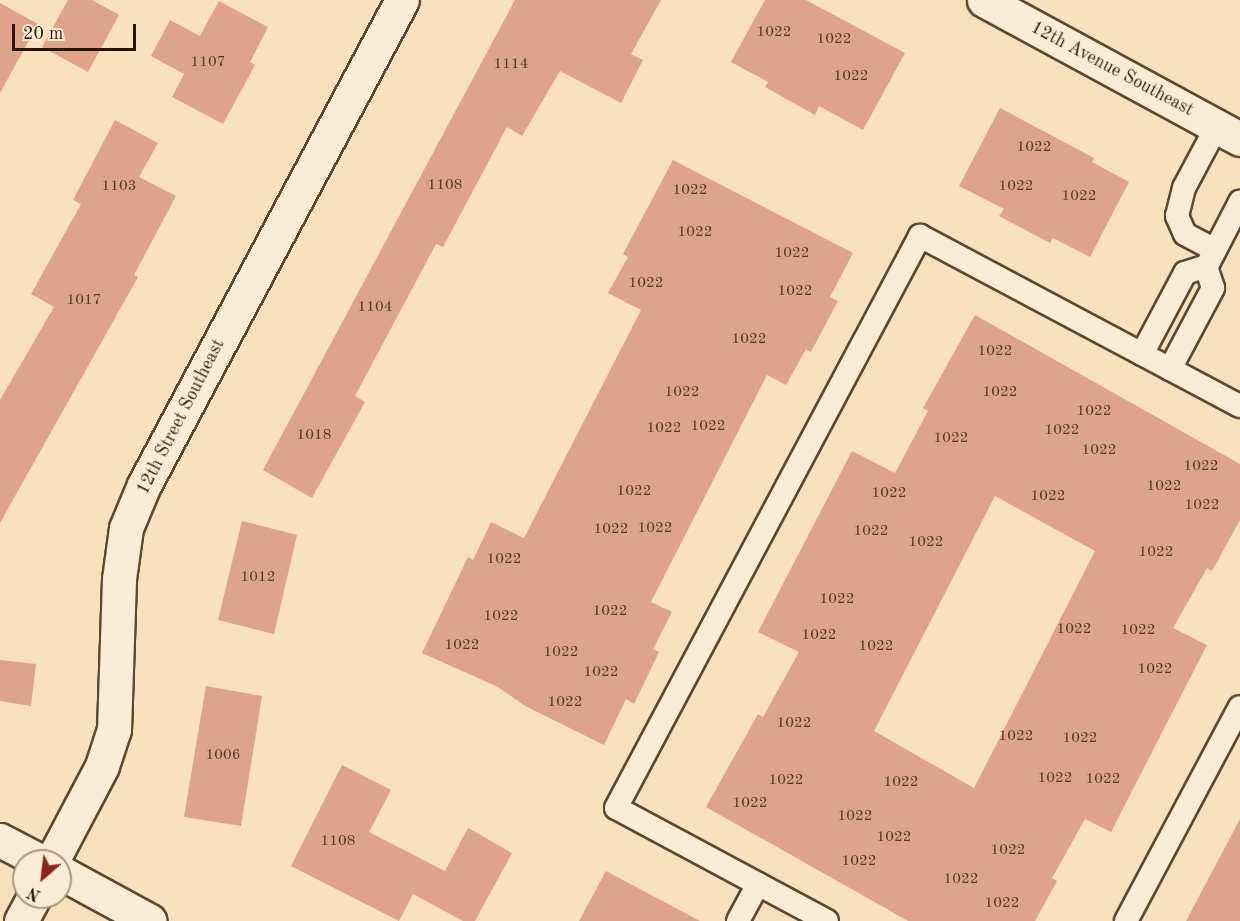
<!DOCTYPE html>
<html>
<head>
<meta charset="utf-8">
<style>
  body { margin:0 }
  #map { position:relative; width:1240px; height:921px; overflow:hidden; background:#fae1be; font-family:"Old Standard TT",serif }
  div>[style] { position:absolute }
  .building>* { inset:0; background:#dea38b }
  .roads { filter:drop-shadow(2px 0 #5c4832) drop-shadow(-2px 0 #5c4832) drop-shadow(0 2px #5c4832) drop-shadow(0 -2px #5c4832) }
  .service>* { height:22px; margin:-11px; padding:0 11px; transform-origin:11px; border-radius:11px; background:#fcecd5 }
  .minor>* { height:33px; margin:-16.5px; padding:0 16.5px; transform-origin:16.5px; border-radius:16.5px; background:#fcecd5 }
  span { translate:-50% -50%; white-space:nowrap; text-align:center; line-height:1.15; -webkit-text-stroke:6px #fcecd5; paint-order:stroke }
  .number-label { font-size:15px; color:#553825 }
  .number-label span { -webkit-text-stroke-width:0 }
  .street-label { font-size:18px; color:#271503 }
  .north { position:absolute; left:12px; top:849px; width:60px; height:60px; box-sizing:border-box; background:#fcecd5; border:2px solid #a79681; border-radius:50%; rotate:208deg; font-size:16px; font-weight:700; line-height:24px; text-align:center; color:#271503 }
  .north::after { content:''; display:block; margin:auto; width:21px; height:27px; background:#8f2418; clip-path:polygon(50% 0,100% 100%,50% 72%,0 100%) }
  .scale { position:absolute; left:12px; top:24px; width:124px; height:27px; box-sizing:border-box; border:3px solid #271503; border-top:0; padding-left:8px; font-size:18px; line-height:21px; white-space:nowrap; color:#271503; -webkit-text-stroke:4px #fcecd5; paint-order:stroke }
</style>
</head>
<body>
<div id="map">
  <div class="building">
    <div style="clip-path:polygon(68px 0,92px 0,119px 15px,88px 72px,42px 47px)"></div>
    <div style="clip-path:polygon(515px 0,661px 0,631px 54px,643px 60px,621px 103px,560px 71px,522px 136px,507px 127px,443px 247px,436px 244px,355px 396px,365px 402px,312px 498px,263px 470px)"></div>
    <div style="clip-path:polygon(765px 0,806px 0,905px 53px,863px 130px,819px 106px,815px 115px,765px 87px,768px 82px,731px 62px)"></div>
    <div style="clip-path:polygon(219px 1px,268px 27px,250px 62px,255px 65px,223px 124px,172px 97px,184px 74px,151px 56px,170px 20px,200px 36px)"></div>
    <div style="clip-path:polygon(0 3px,38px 24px,0 93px)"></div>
    <div style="clip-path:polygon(1000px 108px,1094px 158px,1092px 162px,1129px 182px,1090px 257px,1053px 238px,1050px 243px,999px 216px,1004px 209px,959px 186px)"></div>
    <div style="clip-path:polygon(115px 120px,158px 143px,139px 177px,176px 196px,134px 275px,138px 277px,0 523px,0 400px,54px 307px,31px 294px,81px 204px,73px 200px)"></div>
    <div style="clip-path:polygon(673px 160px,853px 253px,830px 297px,838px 301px,811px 352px,806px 349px,786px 385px,767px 375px,651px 602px,672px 612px,653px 649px,659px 652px,634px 704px,626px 699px,604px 745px,525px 706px,498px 687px,422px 653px,468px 557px,473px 560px,491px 522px,524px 538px,641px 310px,608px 293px,628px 257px,623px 254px)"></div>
    <div style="clip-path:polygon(evenodd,975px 315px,1240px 464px,1240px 520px,1212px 571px,1207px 568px,1173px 628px,1207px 645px,1111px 832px,1085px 819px,1052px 878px,1057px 881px,1035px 921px,908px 921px,706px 807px,758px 714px,763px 717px,799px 652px,758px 632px,852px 451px,895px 473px,928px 411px,923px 408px,975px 315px,995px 496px,1095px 551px,974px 788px,874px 731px,995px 496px)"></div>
    <div style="clip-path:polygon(242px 521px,297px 535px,274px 634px,218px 620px)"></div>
    <div style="clip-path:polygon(0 660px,36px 664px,31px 706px,0 701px)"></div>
    <div style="clip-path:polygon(206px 686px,262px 696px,241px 826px,184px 817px)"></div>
    <div style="clip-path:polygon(342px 765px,391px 790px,369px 832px,445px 871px,468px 828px,512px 853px,475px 921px,463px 921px,413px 894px,399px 921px,291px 866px)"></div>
    <div style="clip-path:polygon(1240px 819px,1240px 921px,1186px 921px)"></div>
    <div style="clip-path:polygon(606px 871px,700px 921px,579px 921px)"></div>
  </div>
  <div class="roads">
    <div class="service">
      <div style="left:1215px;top:250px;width:34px;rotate:-152deg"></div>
      <div style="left:1185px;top:234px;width:20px;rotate:-114deg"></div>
      <div style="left:1177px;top:216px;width:29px;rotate:-76deg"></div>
      <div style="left:1184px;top:188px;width:70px;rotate:-62deg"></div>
      <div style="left:1209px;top:262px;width:68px;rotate:-62.7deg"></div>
      <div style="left:1142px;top:354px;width:92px;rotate:-62deg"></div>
      <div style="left:1185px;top:273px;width:22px;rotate:-18deg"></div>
      <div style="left:1170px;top:369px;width:92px;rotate:-62deg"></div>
      <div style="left:1213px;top:288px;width:23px;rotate:-108deg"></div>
      <div style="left:738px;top:921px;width:42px;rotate:-61.6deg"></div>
      <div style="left:827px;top:921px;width:239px;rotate:-151.8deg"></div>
      <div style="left:616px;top:808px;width:648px;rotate:-62.01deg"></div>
      <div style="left:920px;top:236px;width:362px;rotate:28deg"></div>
      <div style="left:1126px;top:921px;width:242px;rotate:-62deg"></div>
    </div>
    <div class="minor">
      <div style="left:984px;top:0;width:291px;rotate:28.5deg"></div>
      <div style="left:0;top:840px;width:45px;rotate:27.7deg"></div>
      <div style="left:52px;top:861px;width:107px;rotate:-62.2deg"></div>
      <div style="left:102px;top:766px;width:38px;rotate:-72deg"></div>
      <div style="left:114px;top:730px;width:151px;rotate:-88.1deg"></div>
      <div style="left:119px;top:579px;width:51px;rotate:-82.2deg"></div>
      <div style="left:126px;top:528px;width:47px;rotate:-67.3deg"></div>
      <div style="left:144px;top:485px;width:549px;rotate:-61.99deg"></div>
      <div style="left:60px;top:872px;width:102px;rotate:28.6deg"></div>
      <div style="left:21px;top:921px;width:27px;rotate:-62deg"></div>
    </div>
  </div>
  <div class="number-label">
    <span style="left:774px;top:33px">1022</span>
    <span style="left:834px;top:40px">1022</span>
    <span style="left:208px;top:63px">1107</span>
    <span style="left:511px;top:65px">1114</span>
    <span style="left:851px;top:77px">1022</span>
    <span style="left:1034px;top:148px">1022</span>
    <span style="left:445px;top:186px">1108</span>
    <span style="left:119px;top:187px">1103</span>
    <span style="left:1016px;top:187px">1022</span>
    <span style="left:690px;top:191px">1022</span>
    <span style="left:1079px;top:197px">1022</span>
    <span style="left:695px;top:233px">1022</span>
    <span style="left:792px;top:254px">1022</span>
    <span style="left:646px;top:284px">1022</span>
    <span style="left:795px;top:292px">1022</span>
    <span style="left:84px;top:301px">1017</span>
    <span style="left:375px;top:308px">1104</span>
    <span style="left:749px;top:340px">1022</span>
    <span style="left:995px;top:352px">1022</span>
    <span style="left:682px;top:393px">1022</span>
    <span style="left:1000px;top:393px">1022</span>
    <span style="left:1094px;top:412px">1022</span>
    <span style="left:708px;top:427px">1022</span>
    <span style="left:664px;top:429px">1022</span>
    <span style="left:1062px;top:431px">1022</span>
    <span style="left:314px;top:436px">1018</span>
    <span style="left:951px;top:439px">1022</span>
    <span style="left:1099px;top:451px">1022</span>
    <span style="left:1201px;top:467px">1022</span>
    <span style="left:1164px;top:487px">1022</span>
    <span style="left:634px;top:492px">1022</span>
    <span style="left:889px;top:494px">1022</span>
    <span style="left:1048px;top:497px">1022</span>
    <span style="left:1202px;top:506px">1022</span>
    <span style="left:655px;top:529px">1022</span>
    <span style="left:611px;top:530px">1022</span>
    <span style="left:871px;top:532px">1022</span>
    <span style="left:926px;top:543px">1022</span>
    <span style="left:1156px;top:553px">1022</span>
    <span style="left:504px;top:560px">1022</span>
    <span style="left:258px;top:578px">1012</span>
    <span style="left:837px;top:600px">1022</span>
    <span style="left:610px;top:612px">1022</span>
    <span style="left:501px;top:617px">1022</span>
    <span style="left:1074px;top:630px">1022</span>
    <span style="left:1138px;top:631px">1022</span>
    <span style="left:819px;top:636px">1022</span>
    <span style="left:462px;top:646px">1022</span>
    <span style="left:876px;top:647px">1022</span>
    <span style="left:561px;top:653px">1022</span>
    <span style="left:1155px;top:670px">1022</span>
    <span style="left:601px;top:673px">1022</span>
    <span style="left:565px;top:703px">1022</span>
    <span style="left:794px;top:724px">1022</span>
    <span style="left:1016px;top:737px">1022</span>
    <span style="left:1080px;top:739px">1022</span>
    <span style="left:223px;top:756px">1006</span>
    <span style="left:1055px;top:779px">1022</span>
    <span style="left:1103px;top:780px">1022</span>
    <span style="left:786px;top:781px">1022</span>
    <span style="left:901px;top:783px">1022</span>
    <span style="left:750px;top:804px">1022</span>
    <span style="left:855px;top:817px">1022</span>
    <span style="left:894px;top:838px">1022</span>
    <span style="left:338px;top:842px">1108</span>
    <span style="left:1008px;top:851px">1022</span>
    <span style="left:859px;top:862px">1022</span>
    <span style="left:961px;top:880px">1022</span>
    <span style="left:1002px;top:904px">1022</span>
  </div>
  <div class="street-label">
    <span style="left:1112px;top:69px;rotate:28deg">12th Avenue Southeast</span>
    <span style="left:181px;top:417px;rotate:-63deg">12th Street Southeast</span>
  </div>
  <div class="north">N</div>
  <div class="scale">20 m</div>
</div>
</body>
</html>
